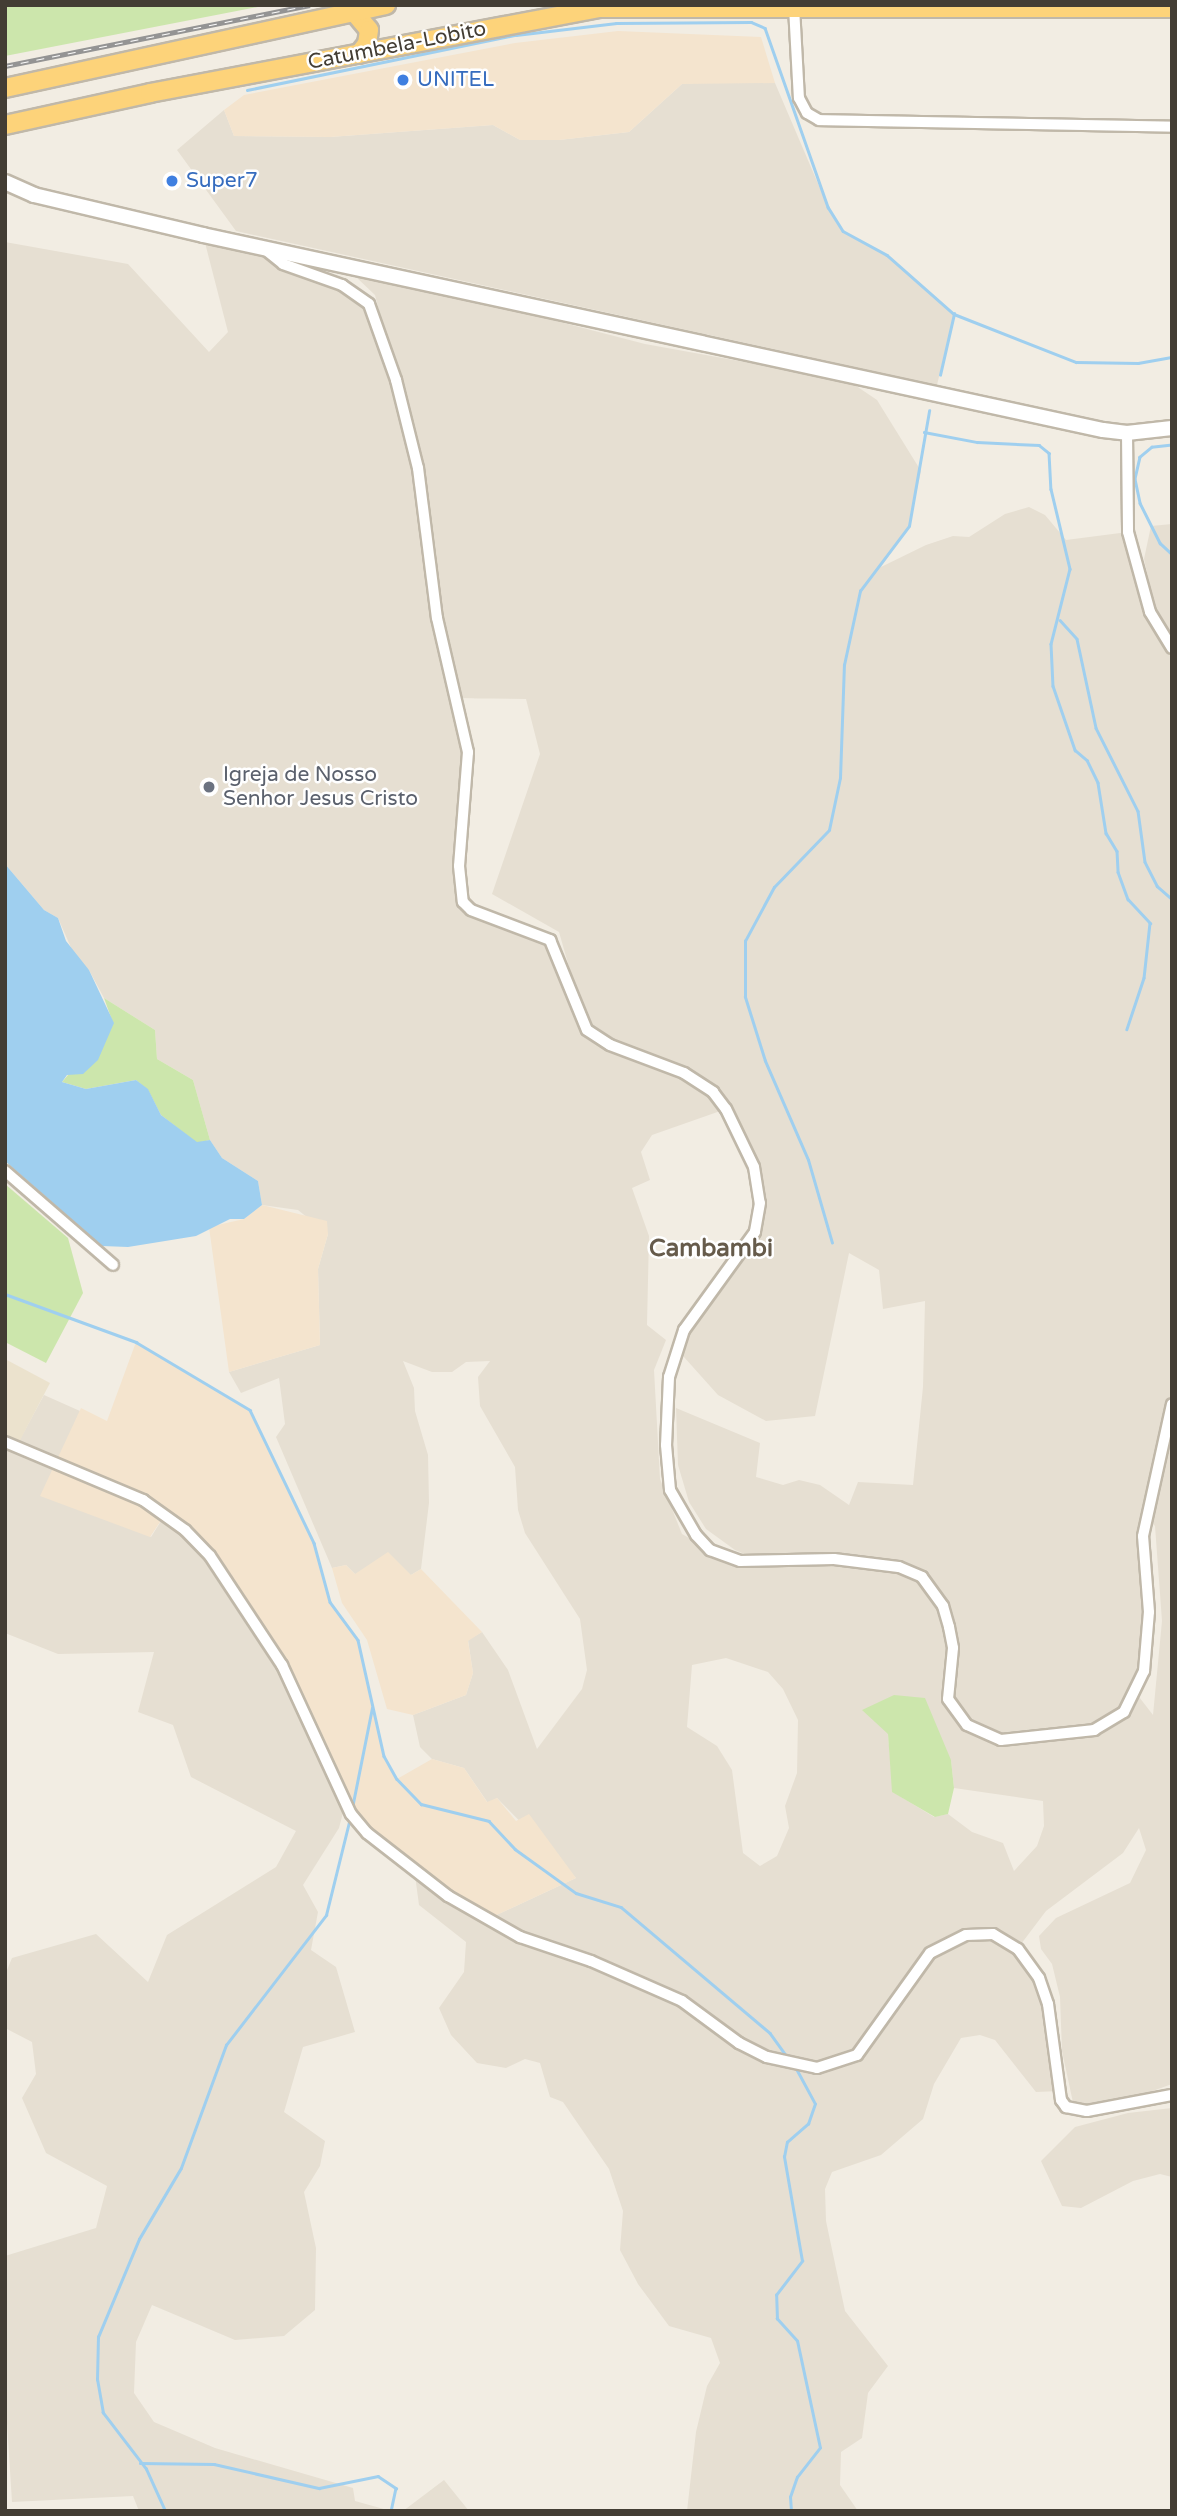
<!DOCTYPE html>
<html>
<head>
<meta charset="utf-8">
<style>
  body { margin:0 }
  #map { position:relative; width:1177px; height:2516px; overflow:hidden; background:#f2ede3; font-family:"Varela Round",sans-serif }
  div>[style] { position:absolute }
  .residential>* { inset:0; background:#e6dfd2 }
  .commercial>* { inset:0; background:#f4e4ce }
  .education>* { inset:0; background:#ebe2cd }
  .green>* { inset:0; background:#cce6ac }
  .water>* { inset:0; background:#9fcfef }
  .stream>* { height:2.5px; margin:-1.25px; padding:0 1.25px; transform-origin:1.25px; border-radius:1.25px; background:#9fcfef }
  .roads { filter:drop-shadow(2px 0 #c0b8a9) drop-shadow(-2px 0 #c0b8a9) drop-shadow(0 2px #c0b8a9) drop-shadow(0 -2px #c0b8a9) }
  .minor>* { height:10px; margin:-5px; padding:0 5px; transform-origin:5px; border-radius:5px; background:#fff }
  .tertiary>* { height:14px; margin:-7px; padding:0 7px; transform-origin:7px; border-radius:7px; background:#fff }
  .trunk>* { height:18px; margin:-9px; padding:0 9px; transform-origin:9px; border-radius:9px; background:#fdd37a }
  .rail>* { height:5px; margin-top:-2.5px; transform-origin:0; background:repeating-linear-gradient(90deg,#fff 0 8px,#949494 0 16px); box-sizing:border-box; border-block:2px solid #949494 }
  .dots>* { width:19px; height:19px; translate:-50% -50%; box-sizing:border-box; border:4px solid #fff; border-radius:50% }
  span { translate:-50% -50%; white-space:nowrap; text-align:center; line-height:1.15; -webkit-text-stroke:5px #fff; paint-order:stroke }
  .street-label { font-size:21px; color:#433d34 }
  .shop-label { font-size:21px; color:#366cbe }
  .left { translate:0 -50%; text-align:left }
  .worship-label { font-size:21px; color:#5b616d }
  .quarter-label { font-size:24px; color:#665b4b; font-weight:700 }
  .frame { position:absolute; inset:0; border:7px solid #433d34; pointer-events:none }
</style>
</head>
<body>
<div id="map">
  <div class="residential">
    <div style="clip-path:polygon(731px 80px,775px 83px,828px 207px,843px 231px,887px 255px,954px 314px,937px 385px,236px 231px,177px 150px,224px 110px,234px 136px,330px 137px,493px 125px,520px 140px,559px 140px,629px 132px,682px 84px)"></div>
    <div style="clip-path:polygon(evenodd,203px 235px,264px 248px,360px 295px,391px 358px,375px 295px,355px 276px,456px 295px,645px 344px,806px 373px,840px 375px,877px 400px,921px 471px,909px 526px,881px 567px,926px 545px,953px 536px,969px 537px,1005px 514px,1029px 507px,1045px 515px,1066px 540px,1128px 532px,1150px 612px,1172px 648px,1172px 2084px,1111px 2106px,1075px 2112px,1062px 2051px,1060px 1997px,1052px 1964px,1041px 1949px,1039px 1936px,1056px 1918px,1130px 1883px,1146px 1850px,1139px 1828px,1123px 1853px,1046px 1911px,1018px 1948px,1039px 1978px,1059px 2091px,1036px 2092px,995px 2040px,980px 2035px,961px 2038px,934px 2084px,923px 2119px,881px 2155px,832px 2172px,825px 2189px,826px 2221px,845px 2311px,888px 2366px,868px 2393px,862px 2438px,841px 2452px,840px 2485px,858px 2511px,687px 2511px,696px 2432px,707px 2386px,720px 2363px,711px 2338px,669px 2326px,638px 2284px,620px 2250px,623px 2211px,609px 2169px,563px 2102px,550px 2097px,540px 2063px,525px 2059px,506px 2068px,477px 2063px,451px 2035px,439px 2008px,464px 1972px,466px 1942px,419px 1905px,414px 1868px,490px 1918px,576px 1878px,497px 1798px,488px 1803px,464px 1768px,432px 1759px,420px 1747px,413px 1715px,466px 1695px,473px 1673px,468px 1640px,482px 1632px,508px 1670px,537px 1749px,582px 1689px,587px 1670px,580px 1619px,525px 1533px,518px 1510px,515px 1467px,480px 1406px,478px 1377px,490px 1361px,466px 1362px,452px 1372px,432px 1372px,403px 1361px,414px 1388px,415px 1411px,428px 1455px,429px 1503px,421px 1569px,411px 1575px,355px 1574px,346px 1565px,332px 1568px,276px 1437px,285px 1424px,279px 1378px,241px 1393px,229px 1372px,320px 1345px,318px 1269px,328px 1234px,298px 1210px,262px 1205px,258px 1181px,222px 1158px,210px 1140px,193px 1080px,157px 1059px,155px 1030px,104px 998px,89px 970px,76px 959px,58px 918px,44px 910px,5px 864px,5px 242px,128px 264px,209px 352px,228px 332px,203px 235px,455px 698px,526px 699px,540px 754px,492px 894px,559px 932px,586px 1026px,550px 940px,463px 901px,468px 752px,455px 698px,203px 235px,726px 1109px,758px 1187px,748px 1247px,675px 1347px,718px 1395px,766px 1421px,815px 1416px,849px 1253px,879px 1270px,883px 1309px,925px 1301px,923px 1387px,913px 1485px,858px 1482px,849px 1505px,820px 1485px,799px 1480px,783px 1485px,756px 1477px,760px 1443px,676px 1408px,678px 1465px,689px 1502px,706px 1529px,735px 1550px,759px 1560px,710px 1550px,682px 1534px,660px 1479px,654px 1370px,666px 1340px,647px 1325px,649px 1236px,632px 1188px,650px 1180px,641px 1152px,652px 1135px,726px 1109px,203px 235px,1146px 1517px,1155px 1526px,1162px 1621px,1153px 1715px,1136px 1693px,1149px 1612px,1146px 1517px,203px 235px,726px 1658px,768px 1672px,783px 1689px,798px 1720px,797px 1773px,785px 1806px,789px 1828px,777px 1856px,760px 1866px,743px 1853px,732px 1770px,717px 1746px,687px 1727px,692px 1665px,726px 1658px,203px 235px,888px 1734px,951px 1760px,954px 1788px,1043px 1801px,1044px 1826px,1037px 1846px,1014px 1871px,1003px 1843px,972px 1832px,948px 1814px,934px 1817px,893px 1792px,888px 1734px)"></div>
    <div style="clip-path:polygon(1172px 524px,1172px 633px,1155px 609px,1144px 559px,1151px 526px)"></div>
    <div style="clip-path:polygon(44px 1395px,80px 1411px,55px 1467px,151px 1537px,166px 1513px,185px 1530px,282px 1665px,345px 1805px,339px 1828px,303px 1885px,318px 1912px,311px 1950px,336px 1967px,355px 2032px,303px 2047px,284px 2112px,325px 2141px,320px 2166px,304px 2192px,316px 2248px,315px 2310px,284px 2336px,235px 2340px,152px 2305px,136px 2342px,134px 2393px,154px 2422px,215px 2448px,353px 2488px,355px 2501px,391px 2511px,139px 2511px,133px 2496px,12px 2502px,5px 2392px,5px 2256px,96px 2228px,107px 2186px,46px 2153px,22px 2098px,36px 2074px,32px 2042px,5px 2028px,5px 1975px,12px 1958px,96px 1934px,148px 1982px,167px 1935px,276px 1867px,296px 1831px,191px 1777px,173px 1725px,138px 1712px,154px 1652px,58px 1654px,5px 1633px,5px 1445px,18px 1443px)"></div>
    <div style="clip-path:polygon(1172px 2108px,1172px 2177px,1160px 2174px,1133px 2181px,1081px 2208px,1062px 2206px,1041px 2161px,1075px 2127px,1128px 2113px)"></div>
    <div style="clip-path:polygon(444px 2480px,469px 2511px,403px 2511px)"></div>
  </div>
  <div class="commercial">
    <div style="clip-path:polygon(618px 31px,761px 37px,775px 83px,682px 84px,629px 132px,559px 140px,520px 140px,493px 125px,330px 137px,234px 136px,224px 110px,244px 95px,515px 43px)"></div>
    <div style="clip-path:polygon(262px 1205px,327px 1221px,328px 1234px,318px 1269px,320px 1345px,229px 1372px,209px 1227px,244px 1219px)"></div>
    <div style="clip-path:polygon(136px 1342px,250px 1410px,314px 1543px,330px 1602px,358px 1640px,384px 1756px,397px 1779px,432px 1759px,464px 1768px,487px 1802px,497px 1798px,516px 1821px,529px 1814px,576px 1878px,490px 1918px,448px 1896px,351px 1814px,297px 1691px,210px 1556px,166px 1513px,150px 1537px,40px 1496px,81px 1408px,107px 1421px)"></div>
    <div style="clip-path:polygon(388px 1552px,411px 1575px,421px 1569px,482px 1632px,468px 1641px,473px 1673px,466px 1695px,413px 1715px,387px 1709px,367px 1640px,342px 1603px,332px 1568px,346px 1565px,355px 1574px)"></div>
  </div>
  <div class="education">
    <div style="clip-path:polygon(5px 1359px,50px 1383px,18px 1444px,5px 1438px)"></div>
  </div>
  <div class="green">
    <div style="clip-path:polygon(5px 5px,268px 5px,5px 56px)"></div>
    <div style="clip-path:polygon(104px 998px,155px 1030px,157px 1059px,193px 1080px,210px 1140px,197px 1143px,161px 1115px,148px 1090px,136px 1080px,86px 1089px,62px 1082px,113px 1023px)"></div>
    <div style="clip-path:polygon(5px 1184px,68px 1238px,83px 1293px,46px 1363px,5px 1342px)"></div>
    <div style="clip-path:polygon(894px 1695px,925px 1698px,951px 1760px,954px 1788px,948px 1814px,935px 1817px,892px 1792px,888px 1734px,862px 1710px)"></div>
  </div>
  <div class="water">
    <div style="clip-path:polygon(5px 864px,44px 910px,58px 918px,66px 941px,89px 970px,114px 1023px,98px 1060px,83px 1074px,67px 1075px,62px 1082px,86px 1089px,136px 1080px,148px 1089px,161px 1115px,197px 1142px,210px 1140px,222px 1158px,258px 1181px,262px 1205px,244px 1219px,230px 1219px,196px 1236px,128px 1247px,102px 1246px,5px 1161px)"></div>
  </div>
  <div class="stream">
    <div style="left:247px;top:90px;width:275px;rotate:-11.6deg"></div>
    <div style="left:516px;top:35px;width:101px;rotate:-6.8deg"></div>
    <div style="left:616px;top:23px;width:135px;rotate:-0.4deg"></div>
    <div style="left:751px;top:22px;width:15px;rotate:23deg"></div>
    <div style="left:765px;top:28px;width:190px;rotate:70.6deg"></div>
    <div style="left:828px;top:207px;width:28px;rotate:58deg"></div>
    <div style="left:843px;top:231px;width:50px;rotate:28.6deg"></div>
    <div style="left:887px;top:255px;width:89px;rotate:41.4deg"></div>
    <div style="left:954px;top:314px;width:131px;rotate:21.5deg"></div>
    <div style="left:1076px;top:362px;width:62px;rotate:0.9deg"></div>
    <div style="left:1138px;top:363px;width:35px;rotate:-10deg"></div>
    <div style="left:940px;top:375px;width:63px;rotate:-77.1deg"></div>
    <div style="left:924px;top:432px;width:54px;rotate:10.7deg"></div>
    <div style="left:977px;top:442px;width:62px;rotate:2.8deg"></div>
    <div style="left:1039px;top:445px;width:13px;rotate:39deg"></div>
    <div style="left:1049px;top:453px;width:36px;rotate:87deg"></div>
    <div style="left:1051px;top:489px;width:82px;rotate:76.6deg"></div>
    <div style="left:1070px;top:569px;width:77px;rotate:104.2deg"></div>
    <div style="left:1051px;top:644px;width:42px;rotate:87.3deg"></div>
    <div style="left:1053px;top:686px;width:68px;rotate:71deg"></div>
    <div style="left:1075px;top:750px;width:16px;rotate:40deg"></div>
    <div style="left:1087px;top:760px;width:25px;rotate:64deg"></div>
    <div style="left:1098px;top:783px;width:51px;rotate:80.9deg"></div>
    <div style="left:1106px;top:833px;width:21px;rotate:59deg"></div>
    <div style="left:1117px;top:851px;width:21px;rotate:87deg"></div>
    <div style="left:1118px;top:872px;width:29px;rotate:70deg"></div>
    <div style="left:1128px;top:899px;width:33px;rotate:47deg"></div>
    <div style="left:1150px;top:923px;width:55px;rotate:96.2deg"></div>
    <div style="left:1144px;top:978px;width:54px;rotate:108.4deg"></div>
    <div style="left:1172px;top:445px;width:20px;rotate:174deg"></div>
    <div style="left:1152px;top:447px;width:16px;rotate:140deg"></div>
    <div style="left:1140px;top:457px;width:23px;rotate:103deg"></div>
    <div style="left:1135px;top:479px;width:25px;rotate:78deg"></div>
    <div style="left:1140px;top:503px;width:45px;rotate:63.4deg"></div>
    <div style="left:1160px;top:543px;width:16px;rotate:43deg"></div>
    <div style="left:1060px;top:620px;width:25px;rotate:48deg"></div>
    <div style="left:1077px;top:639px;width:91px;rotate:77.9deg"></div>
    <div style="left:1096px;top:728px;width:93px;rotate:63.2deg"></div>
    <div style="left:1138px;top:811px;width:51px;rotate:82.2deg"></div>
    <div style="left:1145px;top:862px;width:27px;rotate:63deg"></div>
    <div style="left:1157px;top:886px;width:20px;rotate:41deg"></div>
    <div style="left:832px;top:1243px;width:86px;rotate:-106.1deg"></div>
    <div style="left:808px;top:1160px;width:108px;rotate:-113.5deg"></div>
    <div style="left:765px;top:1061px;width:67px;rotate:-107.4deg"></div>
    <div style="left:745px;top:997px;width:56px;rotate:-90deg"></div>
    <div style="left:745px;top:941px;width:61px;rotate:-61.8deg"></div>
    <div style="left:774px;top:887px;width:79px;rotate:-46deg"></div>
    <div style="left:829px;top:830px;width:53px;rotate:-78.1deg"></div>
    <div style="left:840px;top:778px;width:113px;rotate:-88deg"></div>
    <div style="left:844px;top:665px;width:76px;rotate:-77.8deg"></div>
    <div style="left:860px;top:591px;width:81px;rotate:-53deg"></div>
    <div style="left:909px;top:526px;width:117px;rotate:-80.1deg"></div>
    <div style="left:5px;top:1294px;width:140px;rotate:20.1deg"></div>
    <div style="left:136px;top:1342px;width:133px;rotate:30.8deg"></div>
    <div style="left:250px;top:1410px;width:148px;rotate:64.3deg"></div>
    <div style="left:314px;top:1543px;width:61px;rotate:74.8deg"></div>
    <div style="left:330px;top:1602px;width:47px;rotate:53.6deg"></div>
    <div style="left:358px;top:1640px;width:119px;rotate:77.4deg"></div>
    <div style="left:384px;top:1756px;width:26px;rotate:61deg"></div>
    <div style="left:397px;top:1779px;width:35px;rotate:46deg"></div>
    <div style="left:421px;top:1804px;width:70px;rotate:14deg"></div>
    <div style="left:489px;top:1821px;width:38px;rotate:47deg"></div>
    <div style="left:515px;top:1849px;width:75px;rotate:35.8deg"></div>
    <div style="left:576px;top:1893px;width:47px;rotate:17.3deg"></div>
    <div style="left:621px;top:1907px;width:195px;rotate:40.2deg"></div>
    <div style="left:770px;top:2033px;width:29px;rotate:54deg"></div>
    <div style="left:352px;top:1808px;width:102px;rotate:-78.7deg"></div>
    <div style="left:140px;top:2463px;width:74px;rotate:0.8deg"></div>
    <div style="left:214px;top:2464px;width:108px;rotate:12.9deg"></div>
    <div style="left:319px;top:2488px;width:60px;rotate:-11.5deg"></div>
    <div style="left:378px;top:2476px;width:22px;rotate:34deg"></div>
    <div style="left:396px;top:2488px;width:24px;rotate:102deg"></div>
    <div style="left:165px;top:2511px;width:46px;rotate:-114.3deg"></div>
    <div style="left:146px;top:2469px;width:71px;rotate:-127.5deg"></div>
    <div style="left:103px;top:2413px;width:34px;rotate:-100deg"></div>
    <div style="left:97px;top:2380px;width:43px;rotate:-88.7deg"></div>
    <div style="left:98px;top:2337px;width:106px;rotate:-67.3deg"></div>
    <div style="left:139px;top:2239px;width:82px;rotate:-59.4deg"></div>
    <div style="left:181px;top:2168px;width:131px;rotate:-69.9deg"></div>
    <div style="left:226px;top:2045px;width:164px;rotate:-52.4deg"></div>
    <div style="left:326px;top:1915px;width:100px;rotate:-76.1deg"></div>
    <div style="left:791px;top:2511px;width:14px;rotate:-94deg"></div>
    <div style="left:790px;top:2497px;width:21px;rotate:-71deg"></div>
    <div style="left:797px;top:2477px;width:37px;rotate:-52deg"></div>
    <div style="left:820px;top:2448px;width:109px;rotate:-102.1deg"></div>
    <div style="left:797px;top:2341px;width:30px;rotate:-132deg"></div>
    <div style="left:777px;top:2319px;width:24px;rotate:-92deg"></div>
    <div style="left:776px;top:2295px;width:43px;rotate:-52.6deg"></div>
    <div style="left:802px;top:2261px;width:106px;rotate:-99.8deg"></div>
    <div style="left:784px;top:2157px;width:15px;rotate:-79deg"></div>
    <div style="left:787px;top:2142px;width:28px;rotate:-41deg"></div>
    <div style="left:808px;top:2124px;width:21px;rotate:-71deg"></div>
    <div style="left:815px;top:2104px;width:42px;rotate:-118.4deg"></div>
  </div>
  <div class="roads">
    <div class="minor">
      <div style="left:794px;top:7px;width:91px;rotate:86.9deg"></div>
      <div style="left:799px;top:98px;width:17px;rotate:62deg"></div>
      <div style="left:807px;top:113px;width:14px;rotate:30deg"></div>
      <div style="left:819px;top:120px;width:353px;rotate:1.1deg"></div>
      <div style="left:266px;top:250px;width:22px;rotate:39deg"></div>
      <div style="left:283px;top:264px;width:63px;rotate:19.6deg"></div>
      <div style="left:342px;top:285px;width:33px;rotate:35deg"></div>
      <div style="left:369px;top:304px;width:81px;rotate:70.4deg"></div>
      <div style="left:396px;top:380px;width:91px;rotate:76deg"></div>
      <div style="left:418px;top:468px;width:151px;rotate:82.8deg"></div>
      <div style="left:437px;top:618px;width:138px;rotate:77deg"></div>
      <div style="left:468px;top:752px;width:114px;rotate:94.5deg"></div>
      <div style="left:459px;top:866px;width:36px;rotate:84deg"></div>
      <div style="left:463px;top:902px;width:11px;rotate:45deg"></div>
      <div style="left:471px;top:910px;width:85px;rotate:20.8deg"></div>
      <div style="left:550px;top:940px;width:97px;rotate:67.7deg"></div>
      <div style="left:587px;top:1030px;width:27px;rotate:33deg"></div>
      <div style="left:610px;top:1045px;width:79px;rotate:20.7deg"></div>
      <div style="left:684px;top:1073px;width:35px;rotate:33deg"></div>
      <div style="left:713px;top:1092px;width:21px;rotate:53deg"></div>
      <div style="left:726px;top:1109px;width:64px;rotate:64.2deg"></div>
      <div style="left:754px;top:1167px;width:36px;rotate:81deg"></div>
      <div style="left:760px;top:1203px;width:29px;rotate:100deg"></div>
      <div style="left:755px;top:1232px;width:121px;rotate:125.9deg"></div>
      <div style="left:684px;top:1330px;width:49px;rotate:107.7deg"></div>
      <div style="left:669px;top:1377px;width:68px;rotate:92.5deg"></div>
      <div style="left:666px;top:1445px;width:45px;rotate:84.9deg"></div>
      <div style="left:670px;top:1490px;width:52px;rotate:60deg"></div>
      <div style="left:696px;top:1535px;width:21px;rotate:47deg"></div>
      <div style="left:710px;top:1550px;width:32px;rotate:20deg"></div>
      <div style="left:740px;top:1561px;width:94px;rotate:-1.2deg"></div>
      <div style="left:834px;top:1559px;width:65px;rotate:7deg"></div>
      <div style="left:899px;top:1567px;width:25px;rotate:23deg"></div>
      <div style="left:922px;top:1577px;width:36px;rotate:54deg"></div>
      <div style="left:943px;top:1606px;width:22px;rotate:74deg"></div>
      <div style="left:949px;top:1627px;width:21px;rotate:79deg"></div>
      <div style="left:953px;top:1648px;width:51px;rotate:95.6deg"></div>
      <div style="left:948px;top:1699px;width:32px;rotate:54deg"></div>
      <div style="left:967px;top:1725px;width:37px;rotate:24deg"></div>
      <div style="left:1001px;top:1740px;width:94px;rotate:-6.1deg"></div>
      <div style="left:1094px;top:1730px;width:35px;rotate:-31deg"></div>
      <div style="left:1124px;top:1712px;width:46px;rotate:-64deg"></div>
      <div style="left:1144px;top:1671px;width:59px;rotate:-85.2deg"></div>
      <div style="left:1149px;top:1612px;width:76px;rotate:-94.5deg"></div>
      <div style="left:1143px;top:1536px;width:135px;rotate:-77.6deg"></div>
      <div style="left:1127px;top:433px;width:99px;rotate:89.4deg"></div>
      <div style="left:1128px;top:532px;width:83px;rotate:74.6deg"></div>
      <div style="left:1150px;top:612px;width:42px;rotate:58.6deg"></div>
      <div style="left:5px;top:1171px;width:143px;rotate:41deg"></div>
      <div style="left:5px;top:1442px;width:150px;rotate:22.8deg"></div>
      <div style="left:143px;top:1500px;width:52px;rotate:35.5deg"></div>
      <div style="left:185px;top:1530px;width:36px;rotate:46deg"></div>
      <div style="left:210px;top:1556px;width:131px;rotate:56.6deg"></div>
      <div style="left:282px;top:1665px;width:164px;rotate:65.2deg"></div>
      <div style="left:351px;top:1814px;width:25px;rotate:50deg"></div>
      <div style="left:367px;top:1833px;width:103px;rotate:37.9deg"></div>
      <div style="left:448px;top:1896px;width:83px;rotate:29.7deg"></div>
      <div style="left:520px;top:1937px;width:75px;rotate:18.7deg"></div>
      <div style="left:591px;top:1961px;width:99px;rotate:23.7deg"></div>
      <div style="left:682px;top:2001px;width:71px;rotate:36.4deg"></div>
      <div style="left:739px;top:2043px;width:31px;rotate:27deg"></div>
      <div style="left:767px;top:2057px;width:51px;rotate:12.4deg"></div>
      <div style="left:817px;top:2068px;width:42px;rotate:-18deg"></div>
      <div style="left:857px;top:2055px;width:125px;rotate:-54.4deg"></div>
      <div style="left:930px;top:1953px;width:40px;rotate:-26.6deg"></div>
      <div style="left:966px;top:1935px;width:27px;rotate:-2deg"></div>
      <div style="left:993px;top:1934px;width:29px;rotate:31deg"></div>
      <div style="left:1018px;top:1949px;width:36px;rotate:54deg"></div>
      <div style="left:1039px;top:1978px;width:28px;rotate:71deg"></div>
      <div style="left:1048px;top:2004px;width:97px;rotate:82.3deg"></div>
      <div style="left:1061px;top:2100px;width:9px;rotate:54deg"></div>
      <div style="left:1066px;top:2107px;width:21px;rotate:11deg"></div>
      <div style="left:1087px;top:2111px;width:86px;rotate:-10.7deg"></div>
    </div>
    <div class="tertiary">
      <div style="left:5px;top:182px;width:32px;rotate:24deg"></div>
      <div style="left:34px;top:195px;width:174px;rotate:13.3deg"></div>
      <div style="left:203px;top:235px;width:921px;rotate:12.23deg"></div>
      <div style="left:1103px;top:430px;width:24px;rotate:7deg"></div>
      <div style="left:1127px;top:433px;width:45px;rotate:-6.3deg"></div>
    </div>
    <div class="trunk">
      <div style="left:354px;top:12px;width:23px;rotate:50deg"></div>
      <div style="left:369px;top:30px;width:14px;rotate:98deg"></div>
      <div style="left:367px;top:44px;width:13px;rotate:129deg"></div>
      <div style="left:5px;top:88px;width:390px;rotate:-12.3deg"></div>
      <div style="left:5px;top:125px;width:148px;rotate:-12.4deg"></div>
      <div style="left:150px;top:93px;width:459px;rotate:-10.7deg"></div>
      <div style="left:601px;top:8px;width:571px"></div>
    </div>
  </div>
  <div class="rail">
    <div style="left:5px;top:66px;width:311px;rotate:-11.3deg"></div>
  </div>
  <div class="dots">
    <div style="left:403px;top:80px;background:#3f7fe0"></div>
    <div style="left:172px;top:181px;background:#3f7fe0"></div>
    <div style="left:209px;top:787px;background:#6b7280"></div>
  </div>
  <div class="street-label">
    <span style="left:397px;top:46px;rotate:-11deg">Catumbela-Lobito</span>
  </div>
  <div class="shop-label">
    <span class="left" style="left:417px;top:80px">UNITEL</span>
    <span class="left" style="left:186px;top:181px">Super7</span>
  </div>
  <div class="worship-label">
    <span class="left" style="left:223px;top:787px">Igreja de Nosso<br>Senhor Jesus Cristo</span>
  </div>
  <div class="quarter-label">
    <span style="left:711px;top:1249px">Cambambi</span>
  </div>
  <div class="frame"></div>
</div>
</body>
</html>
